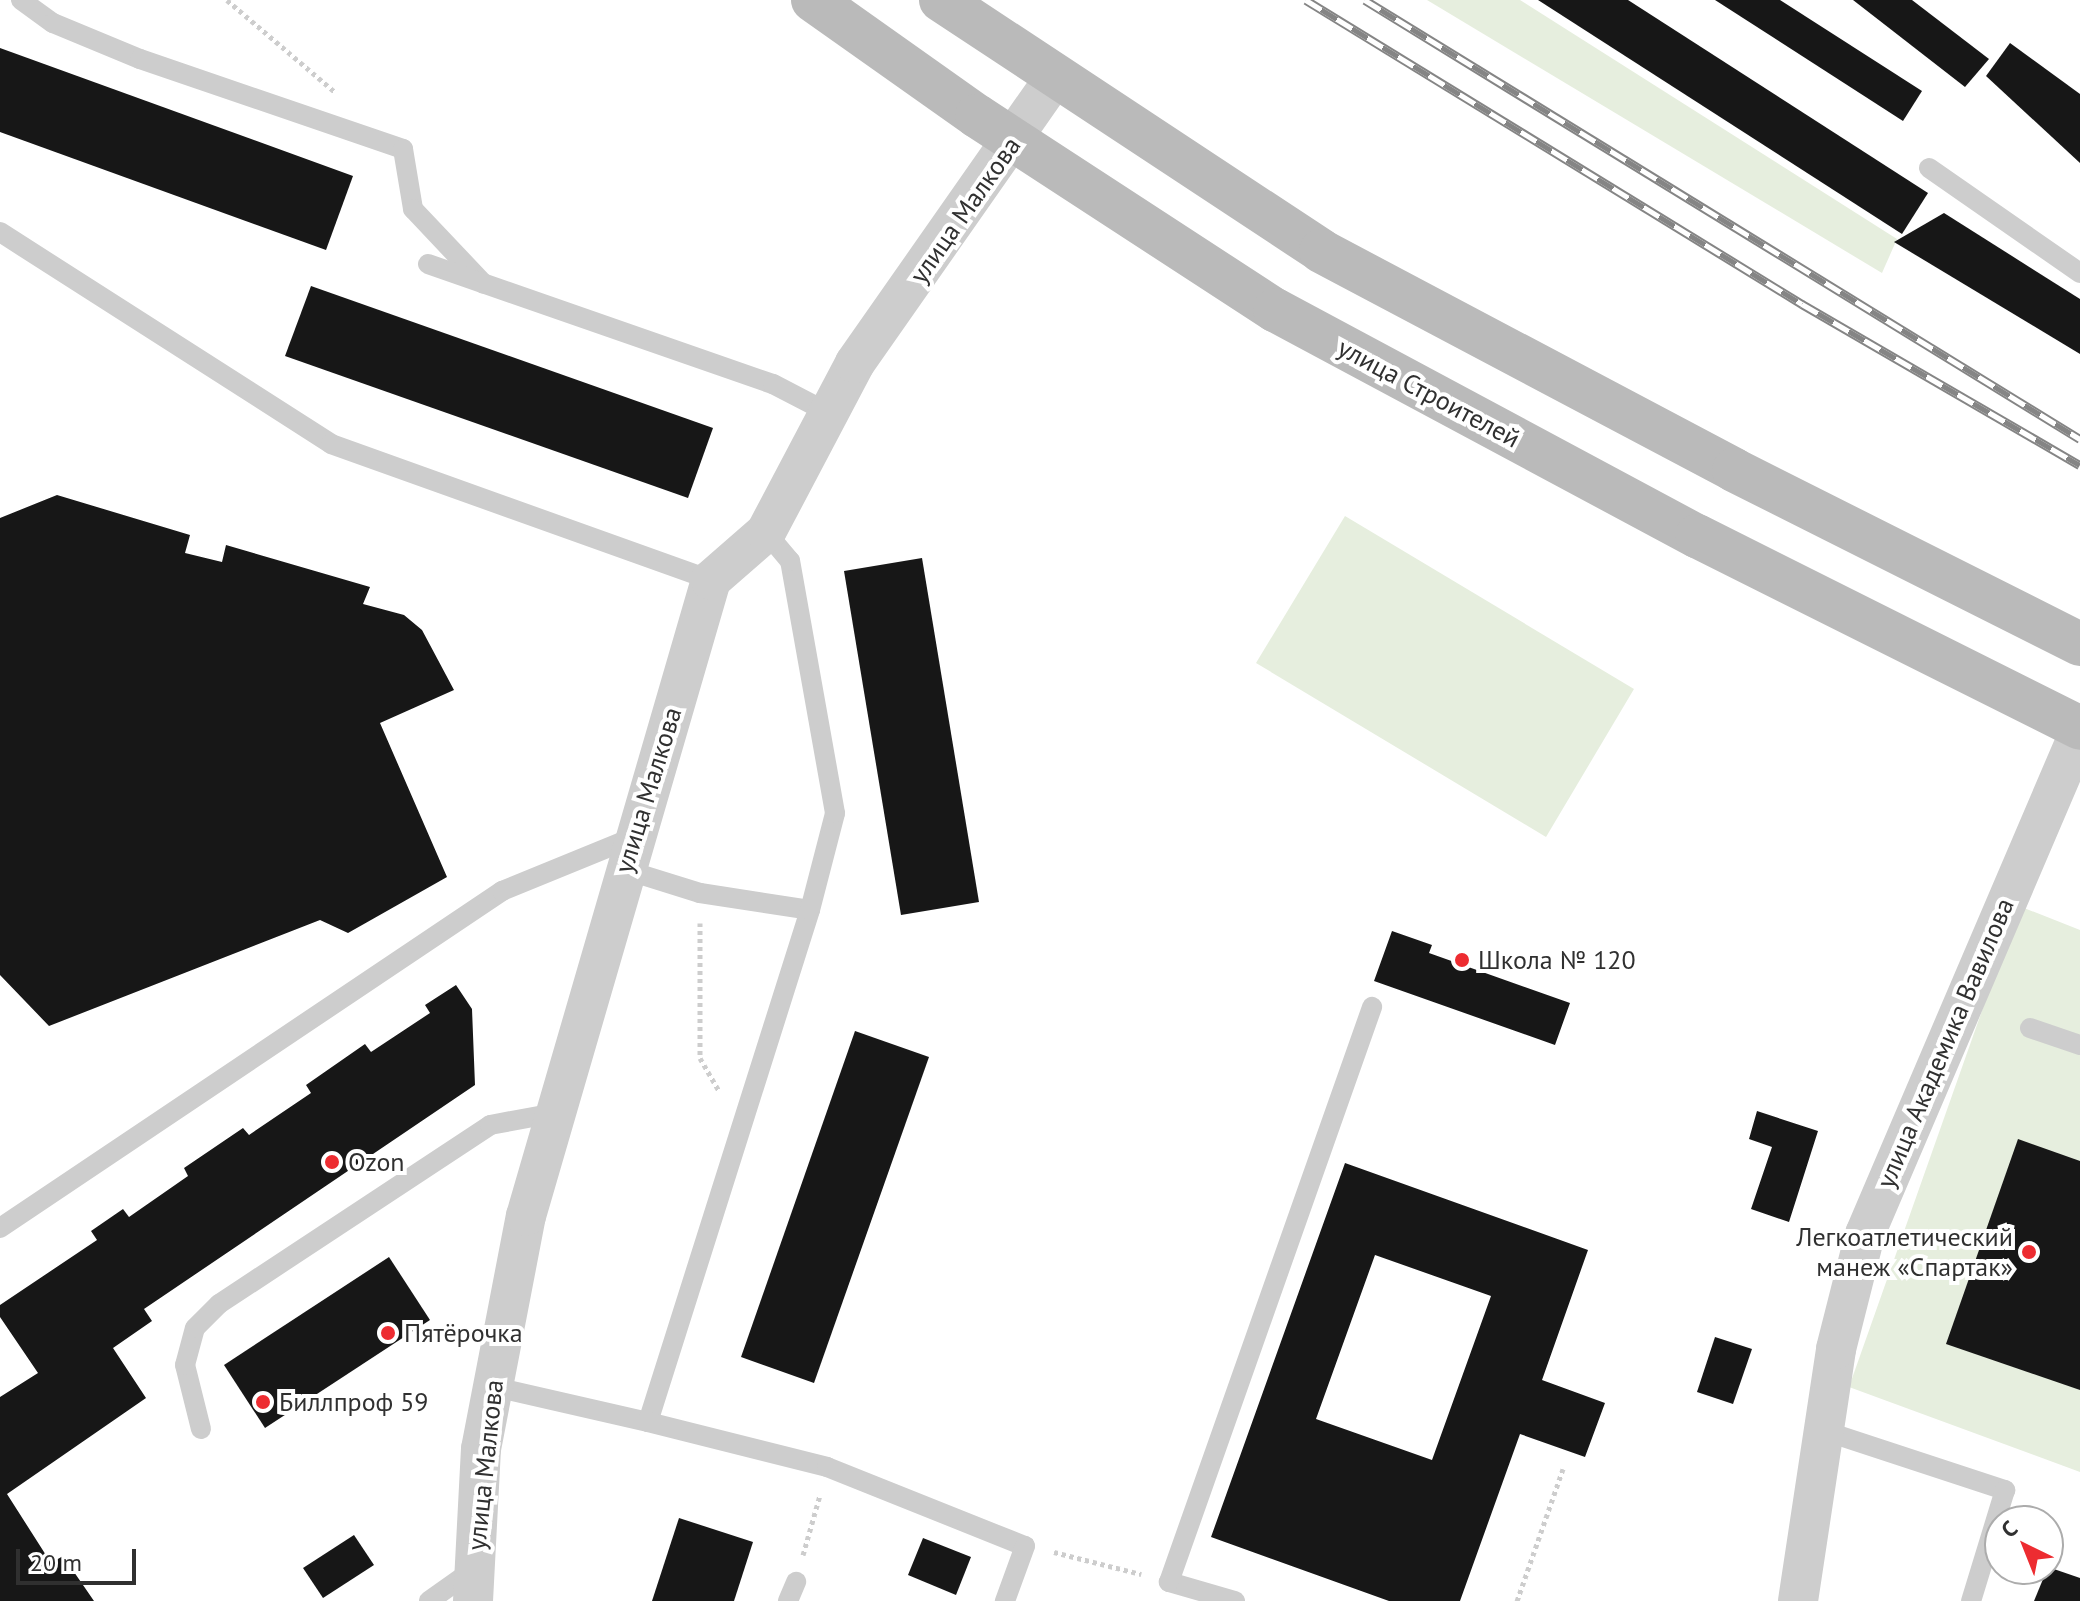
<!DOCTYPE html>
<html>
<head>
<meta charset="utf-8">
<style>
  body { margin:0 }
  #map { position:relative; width:2080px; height:1601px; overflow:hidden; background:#fff; font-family:"PT Sans",sans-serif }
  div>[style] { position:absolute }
  .green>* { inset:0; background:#e6eede }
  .building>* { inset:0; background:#171717 }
  .path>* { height:5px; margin-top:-2.5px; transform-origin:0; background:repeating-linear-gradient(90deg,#cdcdcd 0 4px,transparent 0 8px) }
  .service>* { height:20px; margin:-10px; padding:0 10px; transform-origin:10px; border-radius:10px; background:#cdcdcd }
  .minor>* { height:40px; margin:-20px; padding:0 20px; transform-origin:20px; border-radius:20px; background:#cdcdcd }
  .secondary>* { height:44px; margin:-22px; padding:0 22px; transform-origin:22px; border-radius:22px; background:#bababa }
  .rail>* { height:9px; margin-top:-4.5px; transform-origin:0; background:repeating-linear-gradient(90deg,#fff 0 18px,#858585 0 36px); box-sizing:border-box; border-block:2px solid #858585 }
  .dots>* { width:22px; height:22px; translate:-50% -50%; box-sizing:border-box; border:4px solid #fff; border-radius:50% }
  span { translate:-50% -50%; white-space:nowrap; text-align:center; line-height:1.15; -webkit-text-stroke:8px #fff; paint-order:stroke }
  .street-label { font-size:26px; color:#303030 }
  .poi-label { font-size:26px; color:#303030 }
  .left { translate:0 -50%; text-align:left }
  .right { translate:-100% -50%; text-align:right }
  .north { position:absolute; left:1984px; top:1505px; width:80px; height:80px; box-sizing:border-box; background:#fff; border:2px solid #acacac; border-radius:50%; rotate:317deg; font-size:22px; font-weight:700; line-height:32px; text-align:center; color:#303030 }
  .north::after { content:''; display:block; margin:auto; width:28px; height:36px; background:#ed2c31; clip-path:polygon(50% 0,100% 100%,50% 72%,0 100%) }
  .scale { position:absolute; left:16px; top:1549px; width:120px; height:36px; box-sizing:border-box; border:4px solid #303030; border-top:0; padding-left:10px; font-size:24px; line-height:28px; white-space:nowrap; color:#303030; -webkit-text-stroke:6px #fff; paint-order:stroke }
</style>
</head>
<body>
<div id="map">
  <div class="green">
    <div style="clip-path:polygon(1427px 0,1520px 0,1897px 239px,1882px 273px)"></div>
    <div style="clip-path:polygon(1345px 516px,1634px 689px,1546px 837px,1256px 663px)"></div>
    <div style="clip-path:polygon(2019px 906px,2080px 930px,2080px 1472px,1849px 1387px)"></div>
  </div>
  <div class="building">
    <div style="clip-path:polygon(1538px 0,1628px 0,1928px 193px,1902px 234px)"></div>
    <div style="clip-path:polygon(1715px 0,1780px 0,1922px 91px,1903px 121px)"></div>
    <div style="clip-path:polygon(1853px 0,1912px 0,1989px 59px,1965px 87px)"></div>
    <div style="clip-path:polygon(2010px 43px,2080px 94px,2080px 163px,1986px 76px)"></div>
    <div style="clip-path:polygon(0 48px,353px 176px,326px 250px,0 132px)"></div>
    <div style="clip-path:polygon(1944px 213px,2080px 299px,2080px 354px,1894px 242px)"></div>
    <div style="clip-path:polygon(311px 286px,713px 428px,688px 498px,285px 356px)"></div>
    <div style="clip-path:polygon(57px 495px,190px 535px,185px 553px,222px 562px,226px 545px,370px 587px,363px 604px,404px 615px,422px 630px,454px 690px,380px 723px,447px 877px,348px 933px,320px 920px,49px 1026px,0 975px,0 518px)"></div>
    <div style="clip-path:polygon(922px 558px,979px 902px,901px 915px,844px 571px)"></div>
    <div style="clip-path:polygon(1392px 931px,1432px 945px,1429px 953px,1570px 1003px,1555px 1045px,1374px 981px)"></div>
    <div style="clip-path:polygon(456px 985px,472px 1009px,475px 1085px,144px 1309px,152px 1321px,113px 1348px,146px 1398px,7px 1494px,51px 1563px,63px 1556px,94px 1601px,0 1601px,0 1397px,38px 1373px,0 1317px,0 1305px,97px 1240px,91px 1231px,123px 1209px,129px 1217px,188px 1176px,184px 1168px,243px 1128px,249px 1135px,311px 1093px,306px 1085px,365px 1044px,371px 1052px,430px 1013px,425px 1005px)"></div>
    <div style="clip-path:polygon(855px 1031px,929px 1057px,814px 1383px,741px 1357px)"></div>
    <div style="clip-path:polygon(1757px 1111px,1818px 1131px,1789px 1222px,1751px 1209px,1772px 1147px,1749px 1139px)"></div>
    <div style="clip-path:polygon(2018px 1139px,2080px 1161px,2080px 1390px,1946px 1344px)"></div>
    <div style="clip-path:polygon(evenodd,1345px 1163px,1588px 1250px,1542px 1380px,1605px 1403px,1585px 1457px,1520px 1434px,1460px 1601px,1389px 1601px,1211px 1537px,1345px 1163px,1375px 1255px,1491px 1296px,1432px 1460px,1316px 1419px,1375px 1255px)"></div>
    <div style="clip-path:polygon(389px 1257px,430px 1320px,265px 1428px,224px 1365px)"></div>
    <div style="clip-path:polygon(1715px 1337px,1752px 1349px,1733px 1404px,1697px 1392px)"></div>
    <div style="clip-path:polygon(679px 1518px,753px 1542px,734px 1601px,652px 1601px)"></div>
    <div style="clip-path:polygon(354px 1535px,374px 1565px,323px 1598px,303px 1568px)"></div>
    <div style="clip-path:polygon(923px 1538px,971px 1557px,956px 1595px,908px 1575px)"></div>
    <div style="clip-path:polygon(2048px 1567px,2080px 1578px,2080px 1601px,2034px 1601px)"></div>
  </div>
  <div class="path">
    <div style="left:227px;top:0;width:142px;rotate:40.4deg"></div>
    <div style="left:700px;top:923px;width:135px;rotate:90deg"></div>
    <div style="left:700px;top:1058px;width:39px;rotate:60deg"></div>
    <div style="left:1054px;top:1552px;width:90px;rotate:14.2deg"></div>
    <div style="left:803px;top:1555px;width:62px;rotate:-74.2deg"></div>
    <div style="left:1517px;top:1601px;width:140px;rotate:-70.8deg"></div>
  </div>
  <div class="service">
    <div style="left:21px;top:0;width:39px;rotate:36deg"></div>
    <div style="left:53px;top:23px;width:94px;rotate:22.5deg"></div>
    <div style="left:140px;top:59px;width:278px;rotate:18.9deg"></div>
    <div style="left:403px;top:149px;width:61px;rotate:80.5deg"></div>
    <div style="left:413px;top:209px;width:103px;rotate:46.6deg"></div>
    <div style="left:1929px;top:168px;width:184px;rotate:34.8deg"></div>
    <div style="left:0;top:232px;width:393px;rotate:32.6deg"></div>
    <div style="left:331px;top:444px;width:404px;rotate:19.7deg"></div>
    <div style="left:428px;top:264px;width:365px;rotate:19.2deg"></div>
    <div style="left:773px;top:384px;width:61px;rotate:27.4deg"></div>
    <div style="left:623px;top:869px;width:81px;rotate:17.3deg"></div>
    <div style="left:700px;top:893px;width:111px;rotate:8.8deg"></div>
    <div style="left:2030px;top:1028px;width:53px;rotate:18.8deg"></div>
    <div style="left:0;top:1228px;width:605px;rotate:-33.87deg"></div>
    <div style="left:502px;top:891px;width:140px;rotate:-22.2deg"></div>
    <div style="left:491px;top:1386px;width:161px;rotate:12.9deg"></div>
    <div style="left:648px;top:1422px;width:537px;rotate:-72.44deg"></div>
    <div style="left:810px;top:910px;width:100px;rotate:-75.5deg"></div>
    <div style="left:835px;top:813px;width:256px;rotate:-100.1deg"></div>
    <div style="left:790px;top:561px;width:38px;rotate:-130deg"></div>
    <div style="left:648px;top:1422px;width:185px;rotate:14.1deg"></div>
    <div style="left:827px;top:1467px;width:213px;rotate:21.8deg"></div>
    <div style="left:1025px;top:1546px;width:59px;rotate:110deg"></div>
    <div style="left:201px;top:1429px;width:66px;rotate:-104deg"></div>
    <div style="left:185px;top:1365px;width:38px;rotate:-75deg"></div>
    <div style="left:195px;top:1328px;width:34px;rotate:-45deg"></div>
    <div style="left:219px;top:1304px;width:325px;rotate:-33.4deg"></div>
    <div style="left:490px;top:1125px;width:66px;rotate:-10.5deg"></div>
    <div style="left:1822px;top:1430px;width:193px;rotate:18.2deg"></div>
    <div style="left:2005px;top:1490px;width:116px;rotate:107deg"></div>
    <div style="left:429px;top:1601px;width:55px;rotate:-35.4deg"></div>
    <div style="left:788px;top:1601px;width:21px;rotate:-67deg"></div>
    <div style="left:1235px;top:1601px;width:69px;rotate:-163.9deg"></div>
    <div style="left:1169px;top:1582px;width:610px;rotate:-70.55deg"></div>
  </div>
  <div class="minor">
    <div style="left:473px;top:1601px;width:152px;rotate:-87deg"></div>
    <div style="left:481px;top:1449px;width:237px;rotate:-79.1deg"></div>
    <div style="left:526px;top:1216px;width:662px;rotate:-73.78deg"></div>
    <div style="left:711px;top:580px;width:73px;rotate:-41.1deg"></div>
    <div style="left:766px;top:532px;width:191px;rotate:-62.2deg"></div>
    <div style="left:855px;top:363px;width:349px;rotate:-55deg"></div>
    <div style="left:1798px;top:1601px;width:255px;rotate:-81.4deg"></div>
    <div style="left:1836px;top:1349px;width:119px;rotate:-75.8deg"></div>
    <div style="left:1865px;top:1234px;width:547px;rotate:-66.86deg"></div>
  </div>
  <div class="secondary">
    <div style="left:813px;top:0;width:201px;rotate:35.3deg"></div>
    <div style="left:977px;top:116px;width:356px;rotate:33.1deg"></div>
    <div style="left:1275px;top:310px;width:479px;rotate:28.2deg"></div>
    <div style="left:1697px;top:536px;width:428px;rotate:26.6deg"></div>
    <div style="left:941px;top:0;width:455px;rotate:33.4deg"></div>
    <div style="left:1321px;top:251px;width:467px;rotate:27.9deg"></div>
    <div style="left:1734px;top:470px;width:387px;rotate:26.7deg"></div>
  </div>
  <div class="rail">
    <div style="left:1306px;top:0;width:582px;rotate:31.5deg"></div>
    <div style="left:1802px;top:304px;width:321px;rotate:30.1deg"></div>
    <div style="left:1365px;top:0;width:839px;rotate:31.55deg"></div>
  </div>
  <div class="dots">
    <div style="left:1462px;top:960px;background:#ed2c31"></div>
    <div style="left:332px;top:1162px;background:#ed2c31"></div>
    <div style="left:2029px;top:1252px;background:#ed2c31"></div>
    <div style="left:388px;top:1333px;background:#ed2c31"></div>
    <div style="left:263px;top:1402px;background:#ed2c31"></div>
  </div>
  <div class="street-label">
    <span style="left:965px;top:210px;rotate:-55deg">улица Малкова</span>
    <span style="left:1429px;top:393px;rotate:28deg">улица Строителей</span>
    <span style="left:648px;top:790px;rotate:-73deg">улица Малкова</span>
    <span style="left:1945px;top:1043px;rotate:-67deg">улица Академика Вавилова</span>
    <span style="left:485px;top:1465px;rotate:-84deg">улица Малкова</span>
  </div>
  <div class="poi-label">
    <span class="left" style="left:1478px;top:960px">Школа № 120</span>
    <span class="left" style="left:348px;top:1162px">Ozon</span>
    <span class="right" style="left:2013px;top:1252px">Легкоатлетический<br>манеж «Спартак»</span>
    <span class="left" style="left:404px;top:1333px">Пятёрочка</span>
    <span class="left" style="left:279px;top:1402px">Биллпроф 59</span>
  </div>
  <div class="north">С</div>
  <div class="scale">20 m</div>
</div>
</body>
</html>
